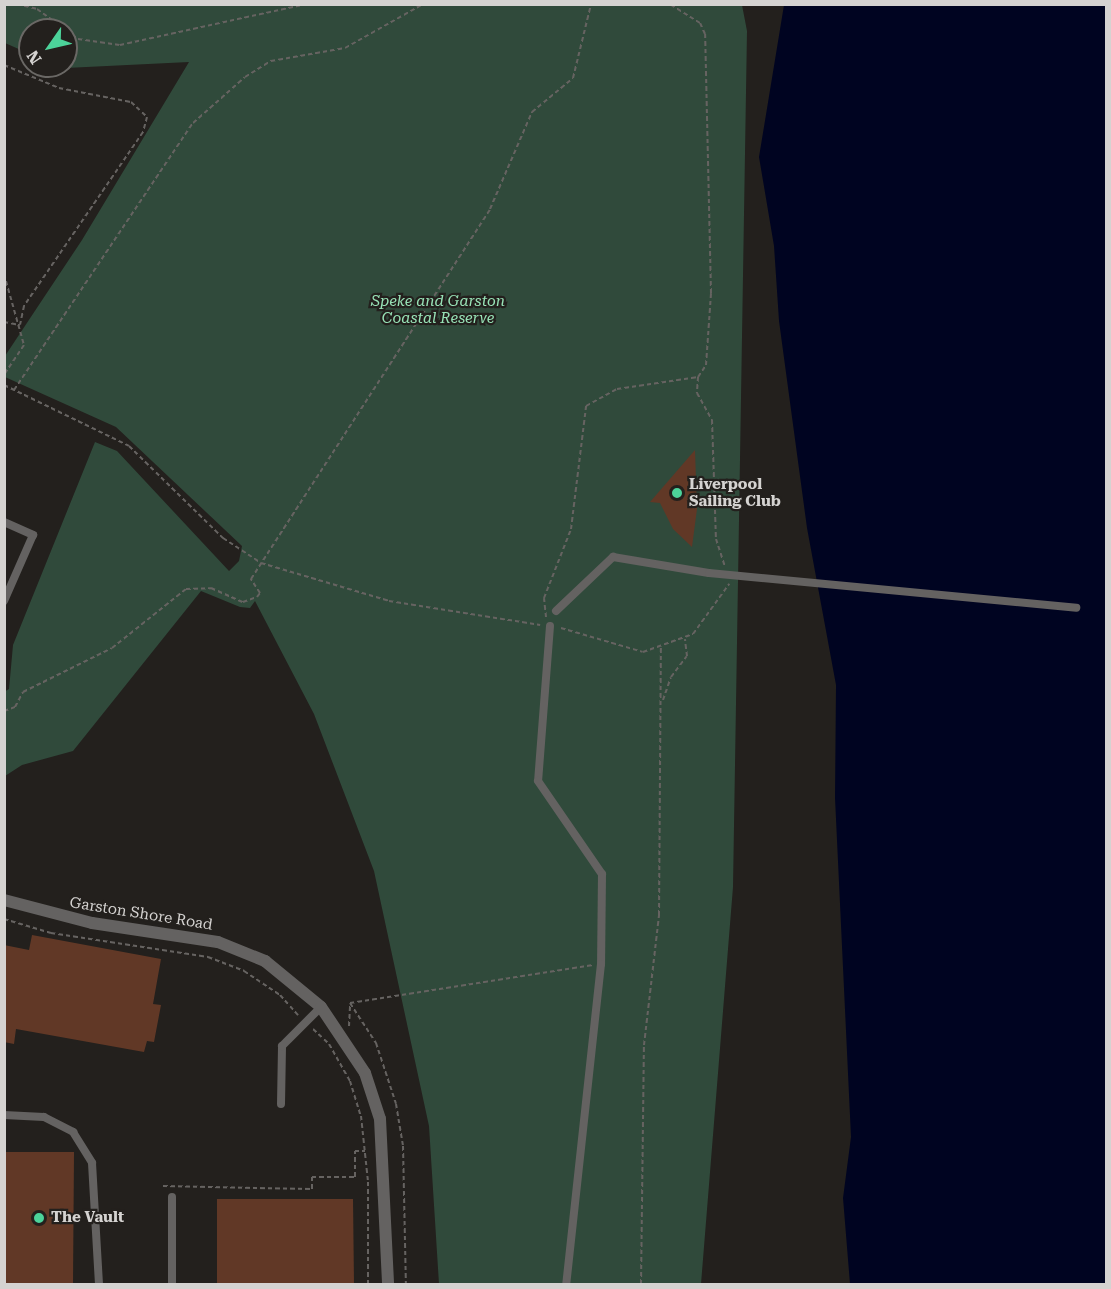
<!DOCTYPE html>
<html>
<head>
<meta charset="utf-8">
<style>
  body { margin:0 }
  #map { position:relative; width:1111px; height:1289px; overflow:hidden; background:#23201d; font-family:"Roboto Serif",serif }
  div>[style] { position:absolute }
  .green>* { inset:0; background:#304a3b }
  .water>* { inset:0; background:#000421 }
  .building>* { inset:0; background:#613826 }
  .path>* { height:2px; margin-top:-1px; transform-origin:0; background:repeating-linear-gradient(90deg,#666361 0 4.5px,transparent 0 7.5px) }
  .lane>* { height:8px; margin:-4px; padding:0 4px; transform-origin:4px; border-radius:4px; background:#646261 }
  .street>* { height:12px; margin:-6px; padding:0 6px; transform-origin:6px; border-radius:6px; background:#646261 }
  .dots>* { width:16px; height:16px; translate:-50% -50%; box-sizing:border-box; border:3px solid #23201d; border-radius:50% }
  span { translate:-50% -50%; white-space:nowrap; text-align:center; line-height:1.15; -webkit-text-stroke:4.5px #23201d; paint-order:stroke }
  .park-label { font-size:15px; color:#98e3b7; font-style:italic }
  .poi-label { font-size:15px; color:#d5d3d1; font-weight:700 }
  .left { translate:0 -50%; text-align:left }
  .street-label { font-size:15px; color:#d5d3d1 }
  .frame { position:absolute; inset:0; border:6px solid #d5d3d1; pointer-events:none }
  .north { position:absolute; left:18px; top:18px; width:60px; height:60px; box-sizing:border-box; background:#23201d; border:2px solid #6a6865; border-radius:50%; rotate:236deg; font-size:16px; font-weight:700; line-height:24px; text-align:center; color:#d5d3d1 }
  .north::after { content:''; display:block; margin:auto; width:21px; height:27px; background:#4cd39a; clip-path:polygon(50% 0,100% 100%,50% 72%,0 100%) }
</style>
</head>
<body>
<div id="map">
  <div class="green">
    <div style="clip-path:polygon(5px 5px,742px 5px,747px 31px,733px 887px,701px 1284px,439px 1284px,429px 1126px,374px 871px,314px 714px,255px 601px,250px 608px,240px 607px,201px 591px,73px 751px,22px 765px,5px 776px,4px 692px,9px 689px,13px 645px,95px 442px,117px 451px,229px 571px,239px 561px,242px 546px,116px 427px,5px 377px,5px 356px,82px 240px,189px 62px,66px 68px,61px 66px,66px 66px,66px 30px,30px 30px,30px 54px,5px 43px)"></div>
  </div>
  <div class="water">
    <div style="clip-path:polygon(784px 5px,1106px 5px,1106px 1284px,850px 1284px,843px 1198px,851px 1137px,835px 798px,836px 685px,807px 528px,779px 321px,774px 246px,759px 157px)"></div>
  </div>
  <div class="building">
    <div style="clip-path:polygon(695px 450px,697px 509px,692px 547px,673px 529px,660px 503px,650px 502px)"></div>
    <div style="clip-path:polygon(32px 935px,161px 959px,153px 1004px,161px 1005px,154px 1042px,147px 1041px,144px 1052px,16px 1029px,14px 1044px,4px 1042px,4px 945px,29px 950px)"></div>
    <div style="clip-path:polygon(4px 1152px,74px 1152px,73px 1284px,4px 1284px)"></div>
    <div style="clip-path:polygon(217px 1199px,353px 1199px,354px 1284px,217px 1284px)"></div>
  </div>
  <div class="path">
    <div style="left:17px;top:4px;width:21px;rotate:14deg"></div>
    <div style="left:37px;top:9px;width:36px;rotate:36deg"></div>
    <div style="left:66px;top:30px;width:15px;rotate:37deg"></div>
    <div style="left:78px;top:39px;width:42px;rotate:8.1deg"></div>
    <div style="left:120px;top:45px;width:190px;rotate:-12.4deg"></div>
    <div style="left:4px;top:65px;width:60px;rotate:22.7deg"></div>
    <div style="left:59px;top:88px;width:73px;rotate:11deg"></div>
    <div style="left:131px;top:102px;width:22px;rotate:43deg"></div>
    <div style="left:147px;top:117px;width:16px;rotate:105deg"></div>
    <div style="left:143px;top:132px;width:211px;rotate:124.4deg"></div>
    <div style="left:24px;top:306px;width:19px;rotate:102deg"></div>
    <div style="left:4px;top:274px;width:74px;rotate:74.3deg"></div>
    <div style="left:24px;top:345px;width:36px;rotate:124deg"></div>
    <div style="left:4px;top:322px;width:16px;rotate:11deg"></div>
    <div style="left:698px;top:377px;width:16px;rotate:94deg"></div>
    <div style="left:697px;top:393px;width:31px;rotate:61deg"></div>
    <div style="left:712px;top:420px;width:119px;rotate:88.1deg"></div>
    <div style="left:716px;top:539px;width:28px;rotate:72deg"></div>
    <div style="left:4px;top:385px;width:139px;rotate:26deg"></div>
    <div style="left:129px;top:446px;width:132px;rotate:44.4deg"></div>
    <div style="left:223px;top:538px;width:45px;rotate:33.3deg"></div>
    <div style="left:261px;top:563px;width:134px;rotate:16.5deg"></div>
    <div style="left:389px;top:601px;width:153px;rotate:9deg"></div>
    <div style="left:14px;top:390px;width:321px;rotate:-56.2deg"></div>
    <div style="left:193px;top:123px;width:69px;rotate:-41.5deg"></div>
    <div style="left:245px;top:77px;width:31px;rotate:-32deg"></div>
    <div style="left:271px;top:61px;width:75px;rotate:-10deg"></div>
    <div style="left:345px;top:48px;width:90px;rotate:-29.4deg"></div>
    <div style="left:546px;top:617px;width:19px;rotate:-96deg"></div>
    <div style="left:544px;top:598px;width:74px;rotate:-68.6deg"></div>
    <div style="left:571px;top:529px;width:124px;rotate:-83deg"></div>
    <div style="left:586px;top:406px;width:35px;rotate:-29deg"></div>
    <div style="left:617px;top:389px;width:82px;rotate:-8.4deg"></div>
    <div style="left:698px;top:377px;width:14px;rotate:-56deg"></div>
    <div style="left:706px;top:365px;width:72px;rotate:-86deg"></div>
    <div style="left:711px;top:293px;width:259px;rotate:-91.3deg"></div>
    <div style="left:705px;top:34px;width:12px;rotate:-114deg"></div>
    <div style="left:700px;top:23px;width:36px;rotate:-148deg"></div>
    <div style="left:561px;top:628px;width:85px;rotate:16.3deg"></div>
    <div style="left:643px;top:652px;width:53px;rotate:-19.8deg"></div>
    <div style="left:693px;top:634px;width:62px;rotate:-54.2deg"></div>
    <div style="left:663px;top:700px;width:24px;rotate:-71deg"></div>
    <div style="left:671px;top:677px;width:26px;rotate:-53deg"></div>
    <div style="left:687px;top:656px;width:17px;rotate:-97deg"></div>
    <div style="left:4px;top:711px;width:12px;rotate:-20deg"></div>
    <div style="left:15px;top:707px;width:17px;rotate:-62deg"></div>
    <div style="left:23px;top:692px;width:99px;rotate:-26.3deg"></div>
    <div style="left:112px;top:648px;width:95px;rotate:-38.6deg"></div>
    <div style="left:186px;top:589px;width:25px;rotate:-2deg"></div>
    <div style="left:211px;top:588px;width:35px;rotate:24deg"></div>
    <div style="left:243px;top:602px;width:15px;rotate:-20deg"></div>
    <div style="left:257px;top:597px;width:5px;rotate:-53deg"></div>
    <div style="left:260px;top:593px;width:17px;rotate:-123deg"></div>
    <div style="left:251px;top:579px;width:440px;rotate:-57.1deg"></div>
    <div style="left:490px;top:209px;width:106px;rotate:-66.6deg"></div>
    <div style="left:532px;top:112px;width:53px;rotate:-39.7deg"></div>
    <div style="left:573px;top:78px;width:76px;rotate:-76.3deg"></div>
    <div style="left:4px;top:919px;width:49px;rotate:16.6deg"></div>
    <div style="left:51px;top:933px;width:159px;rotate:8.7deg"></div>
    <div style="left:208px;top:957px;width:39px;rotate:21deg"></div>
    <div style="left:244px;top:971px;width:43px;rotate:33.7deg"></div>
    <div style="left:280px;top:995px;width:27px;rotate:48deg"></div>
    <div style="left:350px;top:1003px;width:48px;rotate:57deg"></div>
    <div style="left:376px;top:1043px;width:64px;rotate:71.8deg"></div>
    <div style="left:396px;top:1104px;width:43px;rotate:80.5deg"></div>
    <div style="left:403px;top:1146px;width:138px;rotate:88.8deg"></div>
    <div style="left:350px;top:1003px;width:246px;rotate:-8.9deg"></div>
    <div style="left:349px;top:1026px;width:20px;rotate:-87deg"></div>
    <div style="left:313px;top:1029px;width:22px;rotate:43deg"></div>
    <div style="left:329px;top:1044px;width:43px;rotate:60.4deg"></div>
    <div style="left:350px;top:1081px;width:37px;rotate:73deg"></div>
    <div style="left:361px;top:1116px;width:66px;rotate:83.9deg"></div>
    <div style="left:368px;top:1182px;width:102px;rotate:90deg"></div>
    <div style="left:163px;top:1186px;width:149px;rotate:1.2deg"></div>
    <div style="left:312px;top:1189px;width:12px;rotate:-90deg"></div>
    <div style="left:312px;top:1177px;width:43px"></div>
    <div style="left:355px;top:1177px;width:26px;rotate:-90deg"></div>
    <div style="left:355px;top:1151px;width:10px"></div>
    <div style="left:641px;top:1284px;width:239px;rotate:-89.3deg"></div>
    <div style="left:644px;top:1045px;width:131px;rotate:-83.4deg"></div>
    <div style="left:659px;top:915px;width:267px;rotate:-89.6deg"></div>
  </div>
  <div class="lane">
    <div style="left:4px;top:522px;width:32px;rotate:24deg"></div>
    <div style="left:33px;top:535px;width:72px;rotate:113.7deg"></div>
    <div style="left:556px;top:611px;width:79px;rotate:-43.5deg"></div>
    <div style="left:613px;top:557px;width:97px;rotate:9.5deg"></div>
    <div style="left:709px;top:573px;width:369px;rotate:5.4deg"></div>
    <div style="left:550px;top:626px;width:155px;rotate:94.4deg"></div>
    <div style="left:538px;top:781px;width:113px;rotate:55.5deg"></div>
    <div style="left:602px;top:874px;width:90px;rotate:90.6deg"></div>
    <div style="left:601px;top:964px;width:322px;rotate:96.2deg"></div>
    <div style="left:281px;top:1104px;width:58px;rotate:-89deg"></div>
    <div style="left:282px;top:1046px;width:55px;rotate:-45deg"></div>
    <div style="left:4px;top:1115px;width:40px;rotate:2.9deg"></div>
    <div style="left:44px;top:1117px;width:33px;rotate:27deg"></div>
    <div style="left:73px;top:1132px;width:36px;rotate:58deg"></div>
    <div style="left:92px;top:1163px;width:121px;rotate:86.7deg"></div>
    <div style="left:172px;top:1197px;width:87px;rotate:90deg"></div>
  </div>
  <div class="street">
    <div style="left:4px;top:900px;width:91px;rotate:14.6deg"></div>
    <div style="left:92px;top:923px;width:127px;rotate:8.6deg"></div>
    <div style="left:218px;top:942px;width:51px;rotate:22deg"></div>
    <div style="left:265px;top:961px;width:72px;rotate:39.4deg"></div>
    <div style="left:321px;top:1007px;width:79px;rotate:56.3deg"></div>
    <div style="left:365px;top:1073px;width:48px;rotate:71.9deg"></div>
    <div style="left:380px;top:1119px;width:165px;rotate:87.2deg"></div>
  </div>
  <div class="dots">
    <div style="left:677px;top:493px;background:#4cd39a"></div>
    <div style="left:39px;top:1218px;background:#4cd39a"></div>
  </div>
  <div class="park-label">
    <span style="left:438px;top:310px">Speke and Garston<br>Coastal Reserve</span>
  </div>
  <div class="poi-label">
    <span class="left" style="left:689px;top:493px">Liverpool<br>Sailing Club</span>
    <span class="left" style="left:51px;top:1218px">The Vault</span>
  </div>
  <div class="street-label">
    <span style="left:141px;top:914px;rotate:9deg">Garston Shore Road</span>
  </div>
  <div class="frame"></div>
  <div class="north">N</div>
</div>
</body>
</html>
